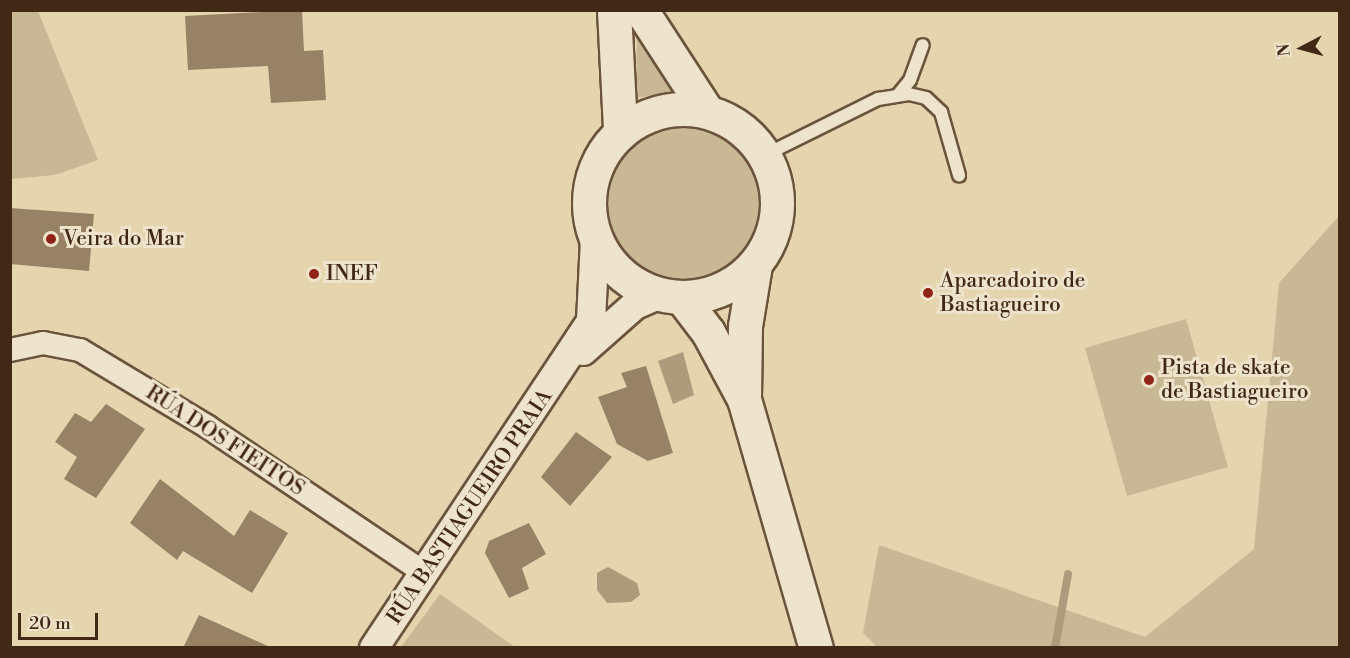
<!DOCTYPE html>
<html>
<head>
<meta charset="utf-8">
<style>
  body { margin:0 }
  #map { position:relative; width:1350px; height:658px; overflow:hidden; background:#e5d5af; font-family:"Libre Bodoni",serif }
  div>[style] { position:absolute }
  .green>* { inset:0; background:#c9b895 }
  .round { border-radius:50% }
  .water>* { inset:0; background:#ae9b7b }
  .stream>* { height:8px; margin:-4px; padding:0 4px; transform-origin:4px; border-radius:4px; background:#ae9b7b }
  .building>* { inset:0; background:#978265 }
  .roads { filter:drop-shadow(2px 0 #6b543c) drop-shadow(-2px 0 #6b543c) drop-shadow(0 2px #6b543c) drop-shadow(0 -2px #6b543c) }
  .service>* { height:12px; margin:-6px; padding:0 6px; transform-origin:6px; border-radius:6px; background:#eee4cb }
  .minor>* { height:22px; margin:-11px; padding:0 11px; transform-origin:11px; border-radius:11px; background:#eee4cb }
  .tertiary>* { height:28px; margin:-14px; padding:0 14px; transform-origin:14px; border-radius:14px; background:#eee4cb }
  .secondary>* { height:33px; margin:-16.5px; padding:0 16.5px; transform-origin:16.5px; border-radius:16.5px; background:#eee4cb }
  .secondary>.ring { margin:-16.5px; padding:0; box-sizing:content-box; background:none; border:33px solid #eee4cb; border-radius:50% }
  .dots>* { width:16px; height:16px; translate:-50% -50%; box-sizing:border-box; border:3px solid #eee4cb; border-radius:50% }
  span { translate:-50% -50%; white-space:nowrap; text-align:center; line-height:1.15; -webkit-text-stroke:6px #eee4cb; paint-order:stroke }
  .poi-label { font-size:21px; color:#422915 }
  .left { translate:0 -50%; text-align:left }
  .street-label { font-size:21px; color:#422915 }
  .frame { position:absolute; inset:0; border:12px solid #422915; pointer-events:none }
  .north { position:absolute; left:1272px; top:18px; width:60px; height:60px; -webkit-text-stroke:4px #eee4cb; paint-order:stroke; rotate:264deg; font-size:16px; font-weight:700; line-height:24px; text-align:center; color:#422915 }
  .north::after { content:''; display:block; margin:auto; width:21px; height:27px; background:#422915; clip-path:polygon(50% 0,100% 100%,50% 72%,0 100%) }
  .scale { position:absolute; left:18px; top:613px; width:80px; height:27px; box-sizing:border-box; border:3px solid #422915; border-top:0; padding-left:8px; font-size:18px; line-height:21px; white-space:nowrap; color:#422915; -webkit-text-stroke:4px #eee4cb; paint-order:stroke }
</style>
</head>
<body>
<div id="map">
  <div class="green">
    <div style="clip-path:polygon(11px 10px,38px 11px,98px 160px,55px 175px,11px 179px)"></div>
    <div style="clip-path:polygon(637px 37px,673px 92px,636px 98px)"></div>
    <div class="round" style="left:604px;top:124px;width:158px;height:158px"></div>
    <div style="clip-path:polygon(1339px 216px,1339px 647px,878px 648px,863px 633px,879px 545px,1145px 637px,1254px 549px,1279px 283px)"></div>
    <div style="clip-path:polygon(1186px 319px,1228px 467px,1127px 496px,1085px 348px)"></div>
    <div style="clip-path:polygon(440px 594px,515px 647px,401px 647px)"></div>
  </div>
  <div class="water">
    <div style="clip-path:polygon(683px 352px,694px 395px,673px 404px,658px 361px)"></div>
    <div style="clip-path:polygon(608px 567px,637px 583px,640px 595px,631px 602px,607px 603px,597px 590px,597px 573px)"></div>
  </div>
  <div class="stream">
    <div style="left:1055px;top:648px;width:75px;rotate:-80deg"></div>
  </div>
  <div class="building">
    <div style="clip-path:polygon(302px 10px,304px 51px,323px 50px,326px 100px,271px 103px,268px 66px,188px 70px,185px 16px)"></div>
    <div style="clip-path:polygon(10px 208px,94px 214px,89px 271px,10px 264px)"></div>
    <div style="clip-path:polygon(646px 366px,673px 453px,648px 461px,617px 444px,598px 397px,627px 387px,621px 373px)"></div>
    <div style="clip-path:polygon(106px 404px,145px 429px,96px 498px,64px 479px,77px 457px,55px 442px,75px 413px,91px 422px)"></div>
    <div style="clip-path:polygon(576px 432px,612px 457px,570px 506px,541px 477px)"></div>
    <div style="clip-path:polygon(160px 479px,234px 536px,250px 510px,288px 533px,252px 593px,183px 551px,177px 560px,130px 523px)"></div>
    <div style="clip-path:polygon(529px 523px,546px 554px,522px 568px,529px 589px,509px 598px,485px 553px,489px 541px)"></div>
    <div style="clip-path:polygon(199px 615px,272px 648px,183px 648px)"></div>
  </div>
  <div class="roads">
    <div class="service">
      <div style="left:898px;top:95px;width:19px;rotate:-51deg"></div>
      <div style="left:910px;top:80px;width:37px;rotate:-70deg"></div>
      <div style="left:767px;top:154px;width:124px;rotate:-26.4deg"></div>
      <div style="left:878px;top:99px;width:31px;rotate:-9deg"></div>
      <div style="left:909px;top:94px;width:17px;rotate:13deg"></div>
      <div style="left:926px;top:98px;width:21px;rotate:43deg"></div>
      <div style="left:941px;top:112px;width:66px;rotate:74.1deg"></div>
    </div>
    <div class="minor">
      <div style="left:10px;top:350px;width:34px;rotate:-12deg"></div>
      <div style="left:43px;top:343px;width:38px;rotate:11deg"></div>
      <div style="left:80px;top:350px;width:149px;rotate:31deg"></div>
      <div style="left:208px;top:427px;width:263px;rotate:34deg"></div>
    </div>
    <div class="tertiary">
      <div style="left:583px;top:351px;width:69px;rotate:-41.5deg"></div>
      <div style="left:635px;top:305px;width:25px;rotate:-23deg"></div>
      <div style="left:374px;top:648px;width:392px;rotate:-56.4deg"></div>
      <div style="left:591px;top:321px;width:81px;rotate:-87.2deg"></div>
    </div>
    <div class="secondary">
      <div style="left:614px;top:10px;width:120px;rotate:87.1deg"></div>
      <div style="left:641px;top:10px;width:119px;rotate:57deg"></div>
      <div class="ring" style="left:589px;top:109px;width:155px;height:155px"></div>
      <div style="left:682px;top:298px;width:43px;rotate:52.6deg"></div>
      <div style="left:708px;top:332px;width:76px;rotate:61.8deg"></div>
      <div style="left:744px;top:399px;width:259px;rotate:73.9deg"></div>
      <div style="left:744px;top:397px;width:71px;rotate:-89.2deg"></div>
      <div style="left:745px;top:326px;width:62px;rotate:-80.7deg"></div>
    </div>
  </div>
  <div class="dots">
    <div style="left:51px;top:239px;background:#8f2418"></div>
    <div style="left:314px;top:274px;background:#8f2418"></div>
    <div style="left:928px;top:293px;background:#8f2418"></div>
    <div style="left:1149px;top:380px;background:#8f2418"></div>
  </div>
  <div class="poi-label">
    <span class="left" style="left:63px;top:239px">Veira do Mar</span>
    <span class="left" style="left:326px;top:274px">INEF</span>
    <span class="left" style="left:940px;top:293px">Aparcadoiro de<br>Bastiagueiro</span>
    <span class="left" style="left:1161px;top:380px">Pista de skate<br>de Bastiagueiro</span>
  </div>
  <div class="street-label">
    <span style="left:225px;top:441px;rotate:33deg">RÚA DOS FIEITOS</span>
    <span style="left:470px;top:507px;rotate:-56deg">RÚA BASTIAGUEIRO PRAIA</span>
  </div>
  <div class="frame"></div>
  <div class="north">N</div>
  <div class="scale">20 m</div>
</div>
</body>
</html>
